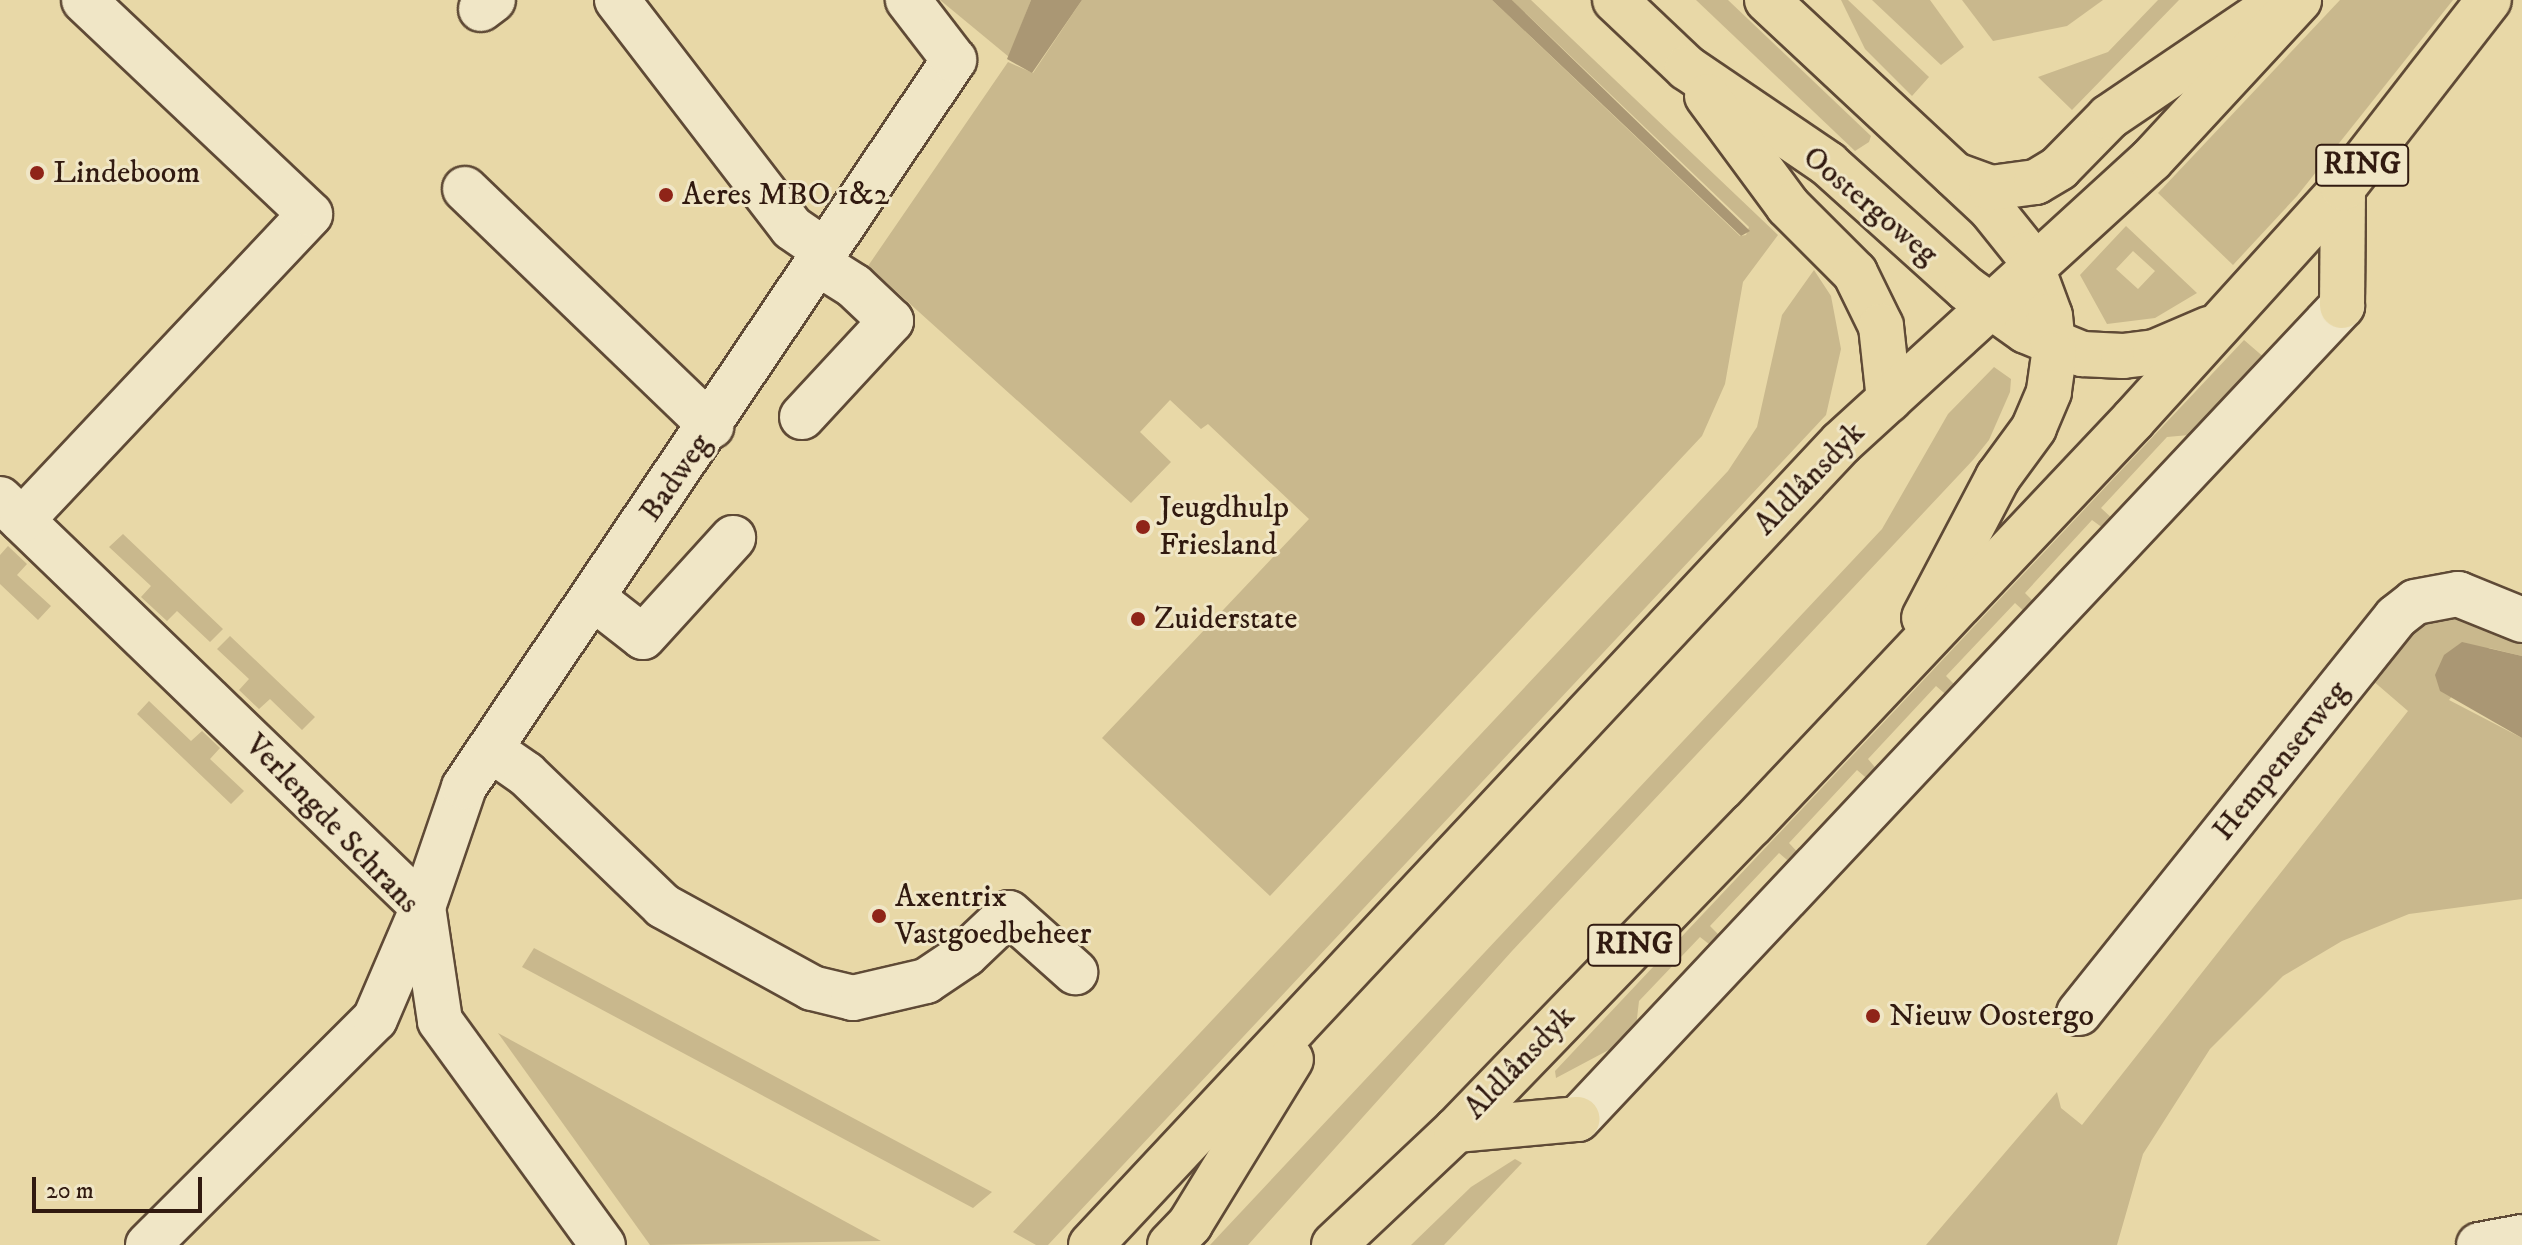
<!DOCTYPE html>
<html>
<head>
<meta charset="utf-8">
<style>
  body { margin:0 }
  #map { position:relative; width:2522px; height:1245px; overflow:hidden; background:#e8d8a7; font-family:"IM FELL DW Pica",serif }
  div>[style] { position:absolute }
  .green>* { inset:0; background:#c9b88d }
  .water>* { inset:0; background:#aa9774 }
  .roads { filter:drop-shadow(2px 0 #5f4a36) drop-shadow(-2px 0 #5f4a36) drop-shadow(0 2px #5f4a36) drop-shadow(0 -2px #5f4a36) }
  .minor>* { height:44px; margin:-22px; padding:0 22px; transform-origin:22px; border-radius:22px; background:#f0e6c6 }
  .major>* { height:44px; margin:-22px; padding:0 22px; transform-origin:22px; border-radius:22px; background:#e8d8a7 }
  .dots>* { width:22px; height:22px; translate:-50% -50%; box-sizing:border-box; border:4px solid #f0e6c6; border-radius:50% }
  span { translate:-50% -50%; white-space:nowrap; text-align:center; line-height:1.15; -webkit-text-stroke:6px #f0e6c6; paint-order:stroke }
  .shield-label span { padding:2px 6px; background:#f0e6c6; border:2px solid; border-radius:6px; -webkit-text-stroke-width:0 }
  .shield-label { font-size:30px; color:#311a10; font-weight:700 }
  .poi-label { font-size:32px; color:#311a10 }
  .left { translate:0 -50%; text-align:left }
  .street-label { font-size:32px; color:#311a10 }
  .scale { position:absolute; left:32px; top:1177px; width:170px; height:36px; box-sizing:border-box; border:4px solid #311a10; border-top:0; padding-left:10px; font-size:24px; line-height:28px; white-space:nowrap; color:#311a10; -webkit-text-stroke:6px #f0e6c6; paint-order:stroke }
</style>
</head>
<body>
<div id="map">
  <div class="green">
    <div style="clip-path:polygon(940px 0,1031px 0,1009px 57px)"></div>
    <div style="clip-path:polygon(1082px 0,1492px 0,1740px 236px,1746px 235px,1749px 227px,1512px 0,1531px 0,1778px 235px,1743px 282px,1725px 384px,1702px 436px,1270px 896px,1102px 738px,1309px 519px,1208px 424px,1201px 429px,1170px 400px,1140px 432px,1171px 462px,1131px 503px,868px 266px,1008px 62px,1033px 73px)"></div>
    <div style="clip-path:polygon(1696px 0,1728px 0,1871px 136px,1869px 142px,1855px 151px)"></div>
    <div style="clip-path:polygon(1841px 0,1848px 0,1929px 77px,1912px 96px,1865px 49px)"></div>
    <div style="clip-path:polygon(1872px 0,1930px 0,1964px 47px,1941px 65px)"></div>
    <div style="clip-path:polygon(1962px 0,2103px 0,2067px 26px,1993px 41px)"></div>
    <div style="clip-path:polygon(2158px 0,2179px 0,2072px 110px,2038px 77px,2108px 52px)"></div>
    <div style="clip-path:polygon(2340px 0,2453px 0,2297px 196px,2233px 265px,2158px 193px)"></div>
    <div style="clip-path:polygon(evenodd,2126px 226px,2197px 293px,2155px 318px,2107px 324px,2080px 275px,2126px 226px,2133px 251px,2155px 271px,2138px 289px,2116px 269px,2133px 251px)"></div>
    <div style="clip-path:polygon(1814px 270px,1831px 296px,1841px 349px,1826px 415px,1048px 1245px,1036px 1245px,1013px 1232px,1728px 471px,1757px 427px,1782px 315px)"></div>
    <div style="clip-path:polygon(2244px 340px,2266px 359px,2200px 434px,2167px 437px,2101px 508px,2115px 521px,2107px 531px,2092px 520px,2025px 593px,2037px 605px,2028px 615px,2015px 603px,1946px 676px,1959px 689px,1950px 698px,1936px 686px,1868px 759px,1879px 772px,1871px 782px,1857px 770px,1789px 843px,1802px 857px,1793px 865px,1779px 853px,1710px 926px,1722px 938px,1714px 948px,1700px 937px,1639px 1001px,1635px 1036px,1556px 1078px,1555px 1071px)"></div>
    <div style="clip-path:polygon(1994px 367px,2011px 379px,2010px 392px,1989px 440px,1973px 460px,1512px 951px,1248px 1245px,1210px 1245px,1882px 529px,1948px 414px)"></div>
    <div style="clip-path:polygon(123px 534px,223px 629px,210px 642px,177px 611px,167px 621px,141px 597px,151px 586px,109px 547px)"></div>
    <div style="clip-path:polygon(8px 546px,27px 564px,17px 575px,51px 606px,38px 620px,0 584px,0 555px)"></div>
    <div style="clip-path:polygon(2451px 610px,2522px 639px,2522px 656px,2489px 648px,2449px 700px,2522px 738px,2522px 899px,2409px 914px,2342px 941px,2283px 976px,2210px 1049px,2143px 1154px,2117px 1245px,1926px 1245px,2057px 1092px,2061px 1108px,2082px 1125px,2408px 711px,2372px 680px,2407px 630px)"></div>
    <div style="clip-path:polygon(230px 636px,315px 717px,302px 730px,270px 699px,259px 709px,239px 690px,249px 679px,217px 649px)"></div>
    <div style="clip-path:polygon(149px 701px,191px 741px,202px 731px,220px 748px,210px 759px,244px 791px,231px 804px,137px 714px)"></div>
    <div style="clip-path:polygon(534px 948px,992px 1192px,973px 1208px,522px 967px)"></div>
    <div style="clip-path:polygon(498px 1033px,881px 1241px,650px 1245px)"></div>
    <div style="clip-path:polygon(1515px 1159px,1522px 1163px,1444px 1245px,1411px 1245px,1471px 1187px)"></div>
  </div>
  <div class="water">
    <div style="clip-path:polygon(1031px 0,1082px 0,1032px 73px,1007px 59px)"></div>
    <div style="clip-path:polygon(1492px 0,1512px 0,1750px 231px,1741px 236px)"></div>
    <div style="clip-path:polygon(2462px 642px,2522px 656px,2522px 738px,2440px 691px,2435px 675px,2444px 655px)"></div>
  </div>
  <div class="roads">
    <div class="minor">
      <div style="left:617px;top:0;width:287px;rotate:52.5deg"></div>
      <div style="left:792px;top:228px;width:42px;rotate:34.4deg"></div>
      <div style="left:481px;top:9px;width:15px;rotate:-37deg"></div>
      <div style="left:465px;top:189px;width:342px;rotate:43.9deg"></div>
      <div style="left:802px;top:417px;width:131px;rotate:-47.2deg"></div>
      <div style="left:891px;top:321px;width:51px;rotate:-136.6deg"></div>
      <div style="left:854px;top:286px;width:41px;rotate:-147.8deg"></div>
      <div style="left:0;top:499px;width:588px;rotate:43.97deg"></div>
      <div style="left:423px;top:907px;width:115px;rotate:81.5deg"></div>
      <div style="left:440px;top:1021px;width:277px;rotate:54deg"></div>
      <div style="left:22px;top:520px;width:420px;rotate:-46.7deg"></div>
      <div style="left:310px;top:214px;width:311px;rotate:-136.6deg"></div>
      <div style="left:593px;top:598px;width:63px;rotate:38deg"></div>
      <div style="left:643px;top:637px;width:134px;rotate:-47.7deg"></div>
      <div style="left:490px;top:749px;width:44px;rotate:34.8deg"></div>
      <div style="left:526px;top:774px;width:190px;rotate:43.9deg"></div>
      <div style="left:663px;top:906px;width:170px;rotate:28.8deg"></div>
      <div style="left:812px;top:988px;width:42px;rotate:13.7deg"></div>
      <div style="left:853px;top:998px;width:75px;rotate:-13.1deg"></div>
      <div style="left:926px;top:981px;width:48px;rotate:-34deg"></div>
      <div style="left:966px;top:954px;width:59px;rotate:-43.6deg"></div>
      <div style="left:1009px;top:913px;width:89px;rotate:41.8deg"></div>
      <div style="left:2079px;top:1013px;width:507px;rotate:-51.32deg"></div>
      <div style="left:2396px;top:617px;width:24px;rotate:-38deg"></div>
      <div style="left:2415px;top:602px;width:44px;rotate:-10.5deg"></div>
      <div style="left:2458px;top:594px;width:69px;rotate:22.1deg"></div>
      <div style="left:1578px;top:1119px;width:1116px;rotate:-46.78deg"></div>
      <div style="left:148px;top:1245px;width:320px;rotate:-44.9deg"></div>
      <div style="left:375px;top:1019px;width:122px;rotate:-66.8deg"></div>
      <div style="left:423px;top:907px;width:127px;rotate:-71.1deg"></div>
      <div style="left:464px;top:787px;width:877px;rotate:-56.02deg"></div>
      <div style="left:954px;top:60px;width:76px;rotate:-127.5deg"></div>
      <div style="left:2479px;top:1245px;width:44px;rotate:-10.5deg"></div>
    </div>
    <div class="major">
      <div style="left:1615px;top:0;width:99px;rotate:43.4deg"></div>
      <div style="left:1687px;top:68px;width:171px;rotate:34.2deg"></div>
      <div style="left:1828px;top:164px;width:187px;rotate:42deg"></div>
      <div style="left:1967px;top:289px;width:72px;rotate:35.4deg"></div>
      <div style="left:2026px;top:331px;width:61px;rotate:22.3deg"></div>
      <div style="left:2082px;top:354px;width:41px;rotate:2.8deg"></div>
      <div style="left:2123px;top:356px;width:32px;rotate:-7deg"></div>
      <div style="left:2155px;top:352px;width:59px;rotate:-23.1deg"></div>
      <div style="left:1767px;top:0;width:306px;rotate:43deg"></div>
      <div style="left:1991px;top:209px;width:58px;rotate:51.3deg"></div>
      <div style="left:2027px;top:254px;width:66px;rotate:69.6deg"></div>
      <div style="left:2050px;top:316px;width:39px;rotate:84deg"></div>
      <div style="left:2054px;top:355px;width:37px;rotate:98deg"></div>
      <div style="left:2049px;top:392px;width:39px;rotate:113deg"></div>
      <div style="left:2034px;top:428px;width:61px;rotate:126.3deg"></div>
      <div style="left:1998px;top:477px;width:159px;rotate:117.7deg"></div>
      <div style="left:1707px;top:96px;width:137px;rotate:53.6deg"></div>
      <div style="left:1788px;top:206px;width:95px;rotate:45deg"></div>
      <div style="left:1855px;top:273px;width:59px;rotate:63.9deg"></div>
      <div style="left:1881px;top:326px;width:74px;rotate:83.8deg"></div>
      <div style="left:1955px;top:175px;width:38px;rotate:20deg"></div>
      <div style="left:1991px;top:188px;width:45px;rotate:-7.6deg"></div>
      <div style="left:2036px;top:182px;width:27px;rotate:-31deg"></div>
      <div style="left:2059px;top:168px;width:71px;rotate:-45.6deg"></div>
      <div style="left:2109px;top:117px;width:187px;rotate:-34.1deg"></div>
      <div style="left:2342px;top:306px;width:118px;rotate:-89.5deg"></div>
      <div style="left:1456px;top:1130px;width:122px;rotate:-5.2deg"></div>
      <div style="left:1091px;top:1245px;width:1098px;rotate:-46.92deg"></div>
      <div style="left:1841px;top:443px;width:420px;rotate:-42.4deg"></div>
      <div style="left:2151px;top:160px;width:218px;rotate:-47.2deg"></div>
      <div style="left:1170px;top:1245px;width:29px;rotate:-46deg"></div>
      <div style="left:1190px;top:1224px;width:193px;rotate:-58.5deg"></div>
      <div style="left:1334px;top:1245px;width:168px;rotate:-43.3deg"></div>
      <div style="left:1456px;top:1130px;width:424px;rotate:-46deg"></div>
      <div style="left:1751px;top:825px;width:557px;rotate:-46.67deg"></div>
      <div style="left:2133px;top:420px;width:313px;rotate:-47.8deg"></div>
      <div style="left:2343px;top:188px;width:238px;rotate:-52.2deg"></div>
    </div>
  </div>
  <div class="dots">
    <div style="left:37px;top:173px;background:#8f2418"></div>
    <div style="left:666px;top:195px;background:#8f2418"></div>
    <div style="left:1143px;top:527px;background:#8f2418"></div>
    <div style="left:1138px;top:619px;background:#8f2418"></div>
    <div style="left:879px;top:916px;background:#8f2418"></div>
    <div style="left:1873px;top:1016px;background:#8f2418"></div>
  </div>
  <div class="shield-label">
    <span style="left:2362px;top:165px">RING</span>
    <span style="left:1634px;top:945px">RING</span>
  </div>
  <div class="poi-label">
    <span class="left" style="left:53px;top:173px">Lindeboom</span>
    <span class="left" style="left:682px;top:195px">Aeres MBO 1&amp;2</span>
    <span class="left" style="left:1159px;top:527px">Jeugdhulp<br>Friesland</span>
    <span class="left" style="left:1154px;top:619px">Zuiderstate</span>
    <span class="left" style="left:895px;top:916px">Axentrix<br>Vastgoedbeheer</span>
    <span class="left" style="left:1889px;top:1016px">Nieuw Oostergo</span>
  </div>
  <div class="street-label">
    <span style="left:1870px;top:206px;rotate:40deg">Oostergoweg</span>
    <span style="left:676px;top:478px;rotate:-55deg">Badweg</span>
    <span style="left:1810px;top:479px;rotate:-46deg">Aldlânsdyk</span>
    <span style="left:2281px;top:761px;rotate:-51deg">Hempenserweg</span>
    <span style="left:332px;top:824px;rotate:46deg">Verlengde Schrans</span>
    <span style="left:1520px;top:1063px;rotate:-46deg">Aldlânsdyk</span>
  </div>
  <div class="scale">20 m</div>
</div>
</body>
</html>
